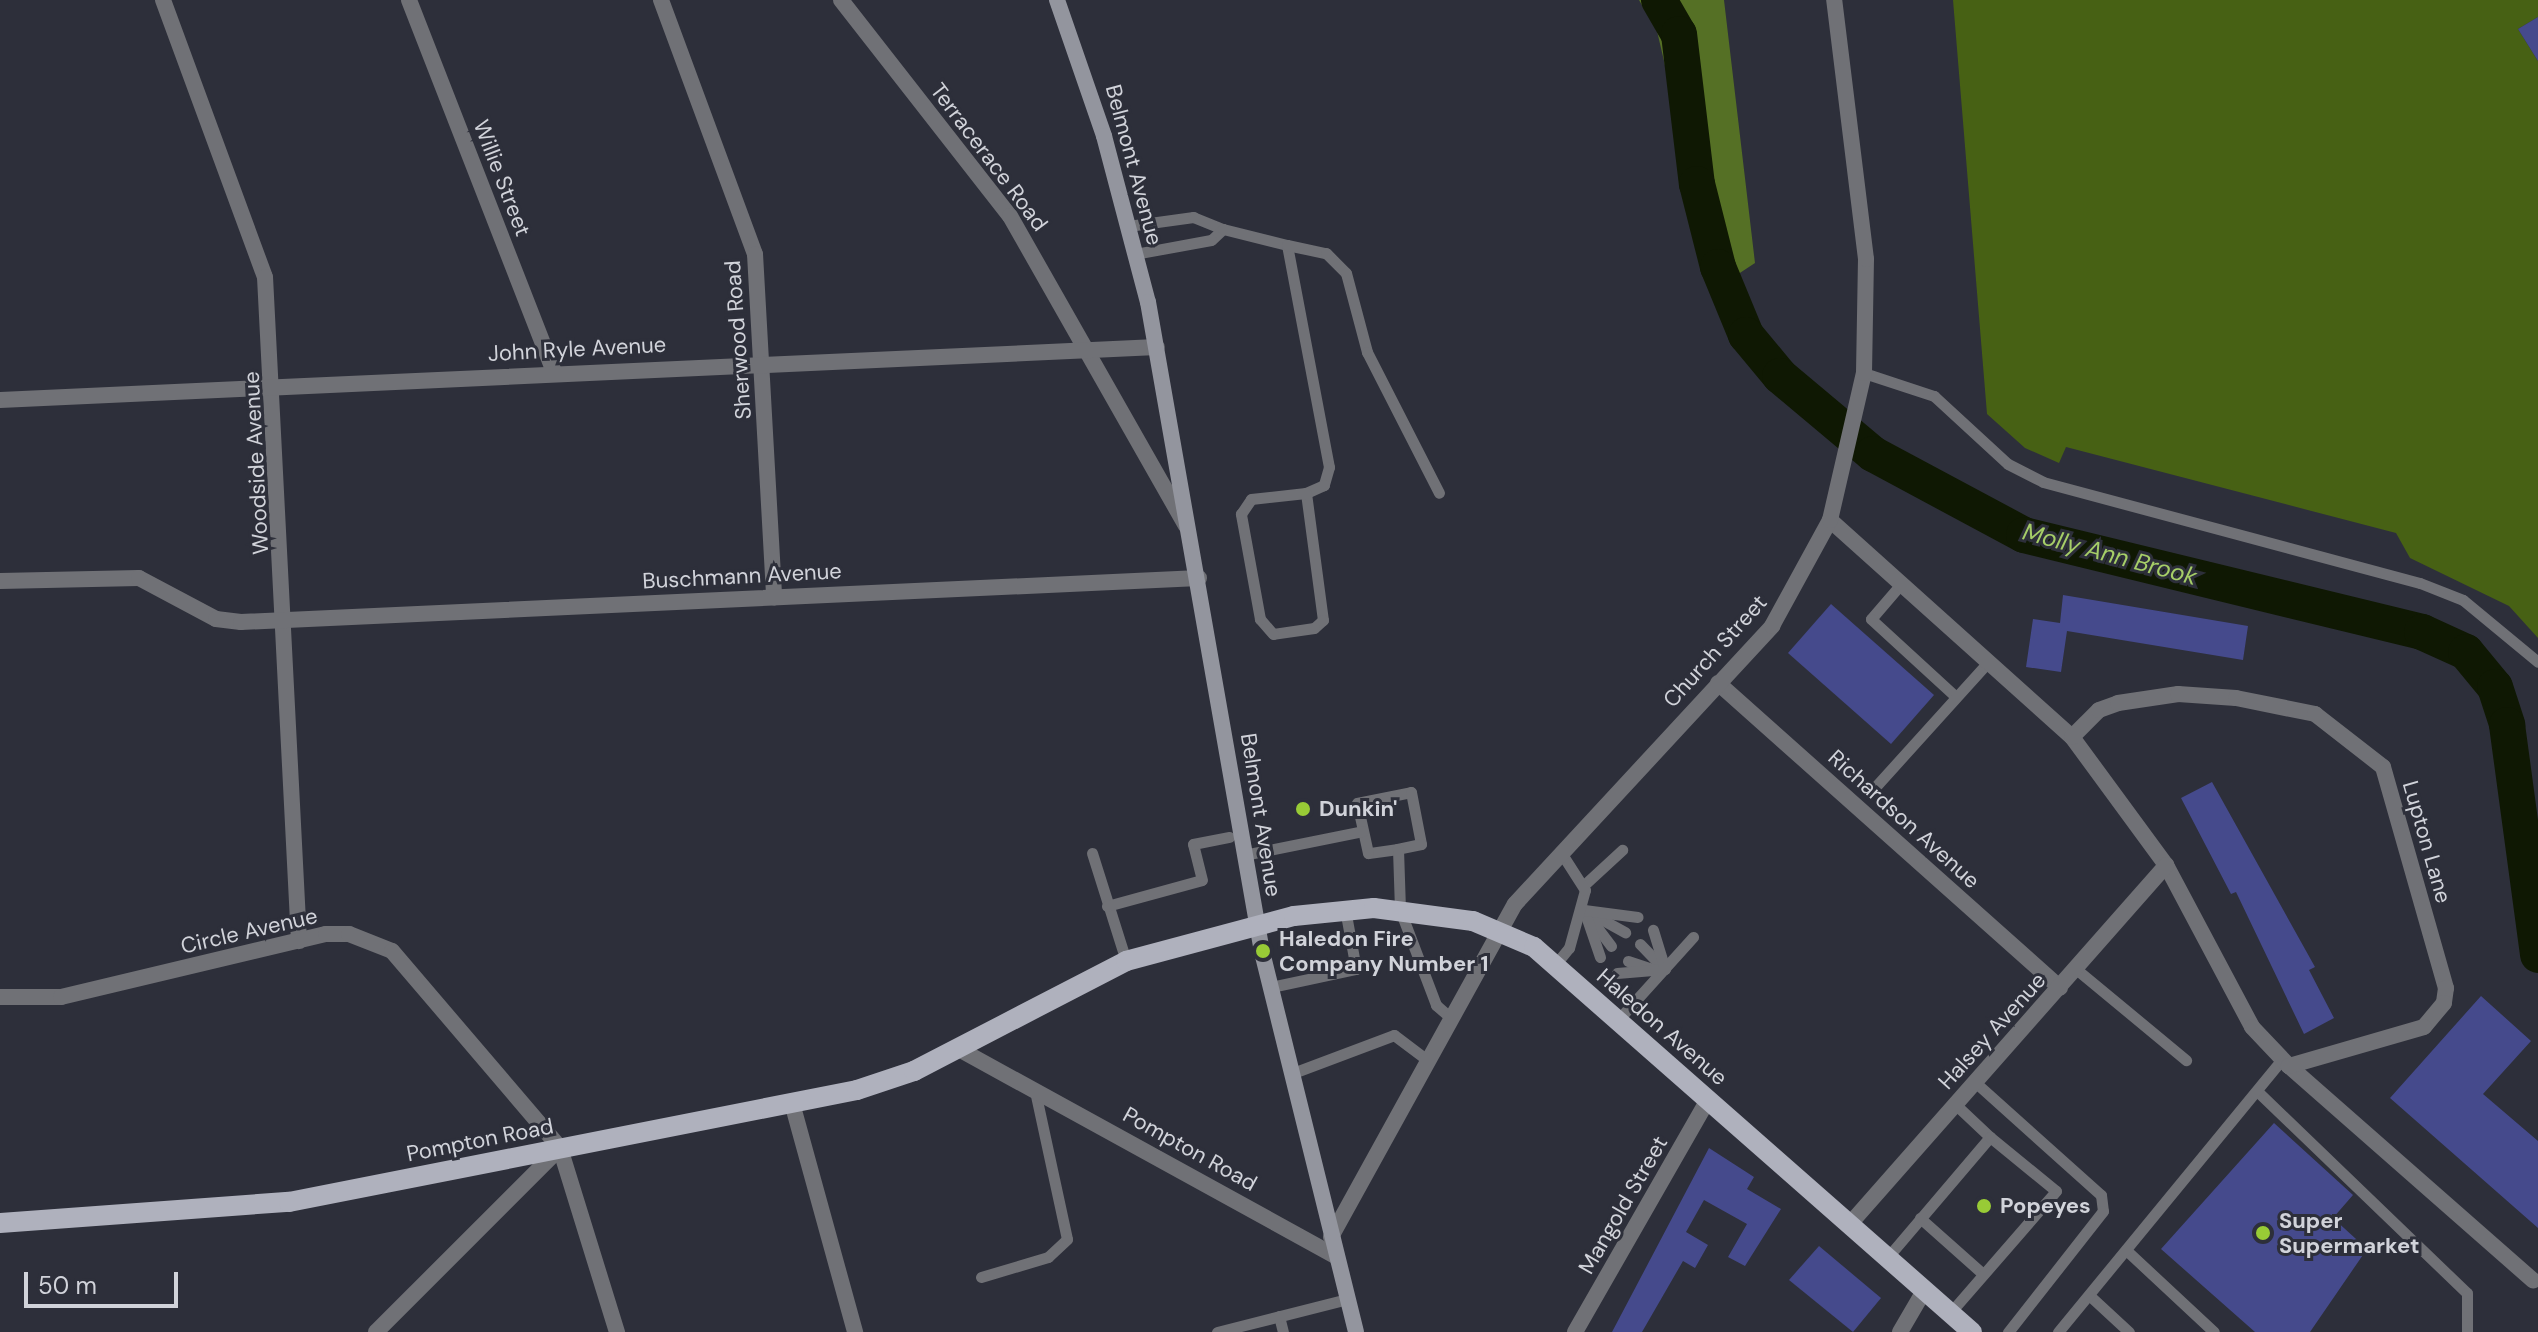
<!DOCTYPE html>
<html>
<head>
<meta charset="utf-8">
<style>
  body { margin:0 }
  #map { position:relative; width:2538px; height:1332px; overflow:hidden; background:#2d2f3a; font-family:"DM Sans",sans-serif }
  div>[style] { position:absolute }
  .green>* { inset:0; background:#476114 }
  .forest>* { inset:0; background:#557025 }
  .river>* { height:36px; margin:-18px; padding:0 18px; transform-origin:18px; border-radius:18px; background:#0f1803 }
  .building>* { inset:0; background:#454a8c }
  .service>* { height:11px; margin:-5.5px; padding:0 5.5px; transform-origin:5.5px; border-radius:5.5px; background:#707176 }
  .minor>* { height:16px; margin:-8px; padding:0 8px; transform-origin:8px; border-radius:8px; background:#707176 }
  .tertiary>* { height:16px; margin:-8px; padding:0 8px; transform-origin:8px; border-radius:8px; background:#707176 }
  .secondary>* { height:16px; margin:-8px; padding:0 8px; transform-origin:8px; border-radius:8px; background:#93959e }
  .primary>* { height:20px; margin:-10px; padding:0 10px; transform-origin:10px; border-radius:10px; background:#afb1bd }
  .dots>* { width:22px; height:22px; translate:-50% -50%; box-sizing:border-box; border:4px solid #2d2f3a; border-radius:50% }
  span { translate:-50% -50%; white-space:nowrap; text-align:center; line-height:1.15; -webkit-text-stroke:6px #2d2f3a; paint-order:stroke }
  .street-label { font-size:22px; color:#d1d3da }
  .poi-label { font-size:22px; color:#d1d3da; font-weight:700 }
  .left { translate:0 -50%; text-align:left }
  .water-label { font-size:24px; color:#a6ce68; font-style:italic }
  .scale { position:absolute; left:24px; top:1272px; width:154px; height:36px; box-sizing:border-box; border:4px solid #d1d3da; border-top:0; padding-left:10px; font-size:24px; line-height:28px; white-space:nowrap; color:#d1d3da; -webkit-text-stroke:6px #2d2f3a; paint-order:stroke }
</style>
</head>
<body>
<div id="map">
  <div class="green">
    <div style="clip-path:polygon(1953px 0,2538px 0,2538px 17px,2518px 29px,2538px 61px,2538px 638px,2509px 606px,2410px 558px,2396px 533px,2066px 447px,2059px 463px,2025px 448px,1987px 414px)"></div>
  </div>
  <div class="forest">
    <div style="clip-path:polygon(1639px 0,1724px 0,1755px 263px,1717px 288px,1657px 31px)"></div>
  </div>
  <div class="river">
    <div style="left:1659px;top:0;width:39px;rotate:60deg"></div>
    <div style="left:1679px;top:34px;width:151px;rotate:83.2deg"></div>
    <div style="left:1697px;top:184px;width:86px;rotate:75.8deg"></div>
    <div style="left:1718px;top:267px;width:74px;rotate:67.6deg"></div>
    <div style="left:1746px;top:335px;width:53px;rotate:50.3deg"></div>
    <div style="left:1780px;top:376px;width:121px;rotate:40deg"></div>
    <div style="left:1873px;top:454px;width:171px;rotate:28.2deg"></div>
    <div style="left:2024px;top:535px;width:410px;rotate:13.7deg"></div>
    <div style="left:2422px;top:632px;width:48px;rotate:24.4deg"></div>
    <div style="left:2466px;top:652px;width:45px;rotate:50.4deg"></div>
    <div style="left:2495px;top:687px;width:40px;rotate:72deg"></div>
    <div style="left:2507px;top:725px;width:232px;rotate:82.3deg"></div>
  </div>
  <div class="building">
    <div style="clip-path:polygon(2538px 17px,2538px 61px,2518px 29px)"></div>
    <div style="clip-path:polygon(2063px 595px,2248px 626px,2243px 660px,2067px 631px,2061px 672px,2026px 667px,2033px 619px,2060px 623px)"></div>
    <div style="clip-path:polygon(1831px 604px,1934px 695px,1891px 744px,1788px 653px)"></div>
    <div style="clip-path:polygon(2212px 782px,2315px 967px,2309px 970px,2334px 1018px,2304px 1034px,2236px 892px,2231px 894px,2181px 798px)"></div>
    <div style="clip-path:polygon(2481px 996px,2531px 1041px,2483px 1094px,2538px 1141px,2538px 1228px,2390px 1098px)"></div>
    <div style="clip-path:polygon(2274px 1123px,2353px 1195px,2333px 1218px,2367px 1249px,2310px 1332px,2255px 1332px,2161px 1249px)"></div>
    <div style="clip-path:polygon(1709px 1148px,1754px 1177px,1747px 1189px,1781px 1209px,1745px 1266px,1728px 1257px,1747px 1224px,1704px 1200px,1686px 1232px,1708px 1245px,1695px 1268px,1683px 1261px,1642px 1332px,1612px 1332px)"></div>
    <div style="clip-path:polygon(1819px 1246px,1881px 1298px,1853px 1332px,1789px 1280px)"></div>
  </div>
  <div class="service">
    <div style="left:1128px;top:226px;width:66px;rotate:-7.9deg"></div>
    <div style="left:1193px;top:217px;width:32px;rotate:22deg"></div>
    <div style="left:1223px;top:229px;width:16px;rotate:137deg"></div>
    <div style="left:1211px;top:240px;width:77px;rotate:169.6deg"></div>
    <div style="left:1223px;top:229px;width:66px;rotate:14deg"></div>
    <div style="left:1287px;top:245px;width:226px;rotate:79.3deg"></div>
    <div style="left:1329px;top:467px;width:19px;rotate:106deg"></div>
    <div style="left:1324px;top:485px;width:20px;rotate:156deg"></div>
    <div style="left:1306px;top:493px;width:128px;rotate:82.4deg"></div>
    <div style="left:1323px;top:620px;width:12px;rotate:138deg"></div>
    <div style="left:1314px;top:628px;width:41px;rotate:171.7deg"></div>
    <div style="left:1273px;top:634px;width:20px;rotate:-131deg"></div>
    <div style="left:1260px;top:619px;width:107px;rotate:-100.3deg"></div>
    <div style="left:1241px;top:514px;width:18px;rotate:-56deg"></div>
    <div style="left:1251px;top:499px;width:55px;rotate:-6.2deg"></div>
    <div style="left:1287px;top:245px;width:40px;rotate:12deg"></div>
    <div style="left:1326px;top:253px;width:28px;rotate:45deg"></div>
    <div style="left:1346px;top:273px;width:82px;rotate:75.1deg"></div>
    <div style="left:1367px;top:352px;width:158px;rotate:62.9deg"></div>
    <div style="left:1864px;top:373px;width:74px;rotate:18.2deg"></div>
    <div style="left:1934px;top:396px;width:100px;rotate:42.6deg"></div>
    <div style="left:2008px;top:464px;width:39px;rotate:27deg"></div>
    <div style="left:2043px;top:482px;width:390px;rotate:15deg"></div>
    <div style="left:2420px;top:583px;width:46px;rotate:21.6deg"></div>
    <div style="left:2463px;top:600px;width:97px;rotate:39.6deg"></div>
    <div style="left:1901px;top:584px;width:46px;rotate:130.6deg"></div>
    <div style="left:1871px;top:619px;width:115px;rotate:42.5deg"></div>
    <div style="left:1877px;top:785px;width:166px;rotate:-47.9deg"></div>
    <div style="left:1398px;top:849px;width:30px;rotate:172deg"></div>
    <div style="left:1368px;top:853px;width:51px;rotate:-102.4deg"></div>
    <div style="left:1357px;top:803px;width:55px;rotate:-11.5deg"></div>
    <div style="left:1411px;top:792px;width:53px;rotate:79.1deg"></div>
    <div style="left:1421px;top:844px;width:24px;rotate:168deg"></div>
    <div style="left:1398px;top:849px;width:61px;rotate:88.1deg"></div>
    <div style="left:1400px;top:910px;width:102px;rotate:69.2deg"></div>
    <div style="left:1436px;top:1005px;width:18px;rotate:41deg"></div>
    <div style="left:1092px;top:853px;width:113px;rotate:72.5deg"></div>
    <div style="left:1244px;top:855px;width:121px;rotate:-11.4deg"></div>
    <div style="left:1584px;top:885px;width:52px;rotate:-42.6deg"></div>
    <div style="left:1107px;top:906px;width:98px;rotate:-15.3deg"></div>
    <div style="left:1202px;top:880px;width:37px;rotate:-104deg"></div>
    <div style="left:1193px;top:844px;width:37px;rotate:-11deg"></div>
    <div style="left:1592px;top:914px;width:38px;rotate:29deg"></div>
    <div style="left:1590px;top:918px;width:35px;rotate:53deg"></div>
    <div style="left:1640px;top:944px;width:33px;rotate:46deg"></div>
    <div style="left:1600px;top:957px;width:50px;rotate:-108.8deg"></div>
    <div style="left:1584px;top:910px;width:54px;rotate:7.4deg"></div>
    <div style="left:1628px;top:961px;width:23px;rotate:18deg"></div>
    <div style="left:1555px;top:965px;width:22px;rotate:-51deg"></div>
    <div style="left:1569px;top:948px;width:60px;rotate:-74.6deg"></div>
    <div style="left:1585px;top:890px;width:46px;rotate:-122.7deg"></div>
    <div style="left:2076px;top:969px;width:143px;rotate:39.6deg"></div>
    <div style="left:1617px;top:973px;width:48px;rotate:-4.8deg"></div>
    <div style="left:1665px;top:969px;width:41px;rotate:-107.1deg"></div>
    <div style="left:1271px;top:987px;width:87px;rotate:-12deg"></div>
    <div style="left:1356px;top:969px;width:61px;rotate:-100.4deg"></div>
    <div style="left:1618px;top:1020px;width:112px;rotate:-47.9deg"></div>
    <div style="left:1293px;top:1073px;width:108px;rotate:-20.6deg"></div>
    <div style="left:1394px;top:1035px;width:41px;rotate:37.1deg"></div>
    <div style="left:1976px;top:1083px;width:168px;rotate:41.9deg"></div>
    <div style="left:2101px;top:1195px;width:16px;rotate:83deg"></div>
    <div style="left:2103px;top:1211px;width:154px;rotate:128.1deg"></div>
    <div style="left:2257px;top:1091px;width:291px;rotate:43.9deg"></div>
    <div style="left:2467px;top:1293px;width:39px;rotate:90deg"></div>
    <div style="left:1956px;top:1105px;width:47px;rotate:43.3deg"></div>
    <div style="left:1920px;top:1218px;width:84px;rotate:41.6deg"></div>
    <div style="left:2126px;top:1250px;width:120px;rotate:43deg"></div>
    <div style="left:1887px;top:1258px;width:159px;rotate:-49.6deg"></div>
    <div style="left:1990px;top:1137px;width:85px;rotate:39.3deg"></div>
    <div style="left:2056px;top:1191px;width:162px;rotate:131deg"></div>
    <div style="left:981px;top:1277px;width:70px;rotate:-16.6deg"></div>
    <div style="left:1048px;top:1257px;width:26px;rotate:-43deg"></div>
    <div style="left:1067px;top:1239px;width:151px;rotate:-102.2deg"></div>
    <div style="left:2090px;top:1296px;width:53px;rotate:42.7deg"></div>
    <div style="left:1279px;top:1316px;width:16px;rotate:76deg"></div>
    <div style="left:1217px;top:1332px;width:134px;rotate:-14.2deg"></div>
    <div style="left:2058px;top:1332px;width:353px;rotate:-50.6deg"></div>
  </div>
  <div class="minor">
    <div style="left:163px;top:0;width:295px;rotate:69.8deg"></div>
    <div style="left:265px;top:277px;width:665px;rotate:87.07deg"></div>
    <div style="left:409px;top:0;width:399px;rotate:68.7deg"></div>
    <div style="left:661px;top:0;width:271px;rotate:69.7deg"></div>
    <div style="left:755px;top:254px;width:344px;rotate:86.8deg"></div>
    <div style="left:841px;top:0;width:274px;rotate:52deg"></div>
    <div style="left:1010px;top:216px;width:356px;rotate:60.4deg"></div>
    <div style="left:0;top:400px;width:1158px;rotate:-2.62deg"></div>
    <div style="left:1830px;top:520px;width:325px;rotate:41.9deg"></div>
    <div style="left:2072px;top:737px;width:159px;rotate:53.7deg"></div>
    <div style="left:2166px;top:865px;width:183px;rotate:62deg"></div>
    <div style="left:2252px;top:1027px;width:54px;rotate:46.5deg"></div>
    <div style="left:2289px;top:1066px;width:325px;rotate:41.3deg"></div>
    <div style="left:0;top:581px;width:139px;rotate:-1.2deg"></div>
    <div style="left:139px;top:578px;width:87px;rotate:28deg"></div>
    <div style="left:216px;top:619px;width:25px;rotate:7deg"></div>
    <div style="left:241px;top:622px;width:959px;rotate:-2.63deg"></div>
    <div style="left:1718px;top:683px;width:458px;rotate:41.7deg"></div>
    <div style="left:2072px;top:737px;width:38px;rotate:-45deg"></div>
    <div style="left:2099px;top:710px;width:20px;rotate:-20deg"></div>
    <div style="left:2118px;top:703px;width:61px;rotate:-8.5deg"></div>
    <div style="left:2178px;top:694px;width:58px;rotate:3.9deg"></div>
    <div style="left:2236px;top:698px;width:81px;rotate:11.4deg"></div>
    <div style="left:2315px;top:714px;width:86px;rotate:37.9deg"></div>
    <div style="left:2383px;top:767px;width:230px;rotate:74.1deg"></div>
    <div style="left:2446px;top:988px;width:15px;rotate:98deg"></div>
    <div style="left:2444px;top:1003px;width:31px;rotate:130deg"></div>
    <div style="left:2424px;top:1027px;width:141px;rotate:163.9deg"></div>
    <div style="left:0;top:997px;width:61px"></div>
    <div style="left:61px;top:997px;width:272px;rotate:-13.4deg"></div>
    <div style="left:326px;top:934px;width:23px"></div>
    <div style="left:349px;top:934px;width:46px;rotate:21.6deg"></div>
    <div style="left:392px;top:951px;width:259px;rotate:49.5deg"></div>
    <div style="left:560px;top:1148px;width:193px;rotate:72.8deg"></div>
    <div style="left:957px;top:1048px;width:431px;rotate:28.8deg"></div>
    <div style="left:792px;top:1103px;width:238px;rotate:74.6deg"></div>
    <div style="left:1849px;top:1225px;width:480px;rotate:-48.6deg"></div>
    <div style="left:376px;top:1332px;width:260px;rotate:-45deg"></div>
    <div style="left:1575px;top:1332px;width:267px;rotate:-60.2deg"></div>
    <div style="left:1900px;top:1332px;width:48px;rotate:-59.7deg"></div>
  </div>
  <div class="tertiary">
    <div style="left:1331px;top:1237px;width:380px;rotate:-61.1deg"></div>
    <div style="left:1515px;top:904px;width:379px;rotate:-47.2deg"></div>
    <div style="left:1772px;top:626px;width:121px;rotate:-61.3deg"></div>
    <div style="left:1830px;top:520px;width:151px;rotate:-77deg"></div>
    <div style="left:1864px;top:373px;width:114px;rotate:-89deg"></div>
    <div style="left:1866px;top:259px;width:261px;rotate:-97deg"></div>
  </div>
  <div class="secondary">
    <div style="left:1057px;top:0;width:144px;rotate:70.9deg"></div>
    <div style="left:1104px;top:136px;width:172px;rotate:75.2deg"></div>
    <div style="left:1148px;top:302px;width:660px;rotate:80.05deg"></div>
    <div style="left:1262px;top:952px;width:391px;rotate:76.1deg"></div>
  </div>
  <div class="primary">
    <div style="left:0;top:1223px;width:290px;rotate:-4.2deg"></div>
    <div style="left:289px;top:1202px;width:579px;rotate:-11.15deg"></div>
    <div style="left:857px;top:1090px;width:60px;rotate:-18.4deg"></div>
    <div style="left:914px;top:1071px;width:239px;rotate:-27.4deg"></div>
    <div style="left:1126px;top:961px;width:174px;rotate:-15deg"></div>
    <div style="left:1294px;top:916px;width:80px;rotate:-5.7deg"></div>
    <div style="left:1374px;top:908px;width:100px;rotate:7.5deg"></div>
    <div style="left:1473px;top:921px;width:66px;rotate:23.1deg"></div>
    <div style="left:1534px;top:947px;width:583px;rotate:41.32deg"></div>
  </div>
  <div class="dots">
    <div style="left:1303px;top:809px;background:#98cb36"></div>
    <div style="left:1263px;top:951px;background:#98cb36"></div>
    <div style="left:1984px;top:1206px;background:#98cb36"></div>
    <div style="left:2263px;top:1233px;background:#98cb36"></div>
  </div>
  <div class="street-label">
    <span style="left:989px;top:157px;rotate:53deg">Terracerace Road</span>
    <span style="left:1134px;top:165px;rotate:75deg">Belmont Avenue</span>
    <span style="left:502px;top:178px;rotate:69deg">Willie Street</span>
    <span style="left:738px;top:340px;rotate:-94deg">Sherwood Road</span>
    <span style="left:577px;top:349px;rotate:-3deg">John Ryle Avenue</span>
    <span style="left:256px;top:463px;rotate:-93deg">Woodside Avenue</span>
    <span style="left:742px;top:576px;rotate:-3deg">Buschmann Avenue</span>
    <span style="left:1715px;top:651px;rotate:-48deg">Church Street</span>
    <span style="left:1261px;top:815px;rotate:81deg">Belmont Avenue</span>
    <span style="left:1904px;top:819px;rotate:42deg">Richardson Avenue</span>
    <span style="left:2427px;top:842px;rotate:74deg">Lupton Lane</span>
    <span style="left:249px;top:931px;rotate:-13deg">Circle Avenue</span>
    <span style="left:1662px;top:1027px;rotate:41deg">Haledon Avenue</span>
    <span style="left:1992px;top:1031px;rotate:-48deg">Halsey Avenue</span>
    <span style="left:480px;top:1140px;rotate:-11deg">Pompton Road</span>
    <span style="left:1190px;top:1149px;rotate:29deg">Pompton Road</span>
    <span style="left:1623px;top:1205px;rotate:-60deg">Mangold Street</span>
  </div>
  <div class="poi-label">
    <span class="left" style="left:1319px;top:809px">Dunkin'</span>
    <span class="left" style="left:1279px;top:951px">Haledon Fire<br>Company Number 1</span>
    <span class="left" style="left:2000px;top:1206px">Popeyes</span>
    <span class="left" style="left:2279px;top:1233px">Super<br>Supermarket</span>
  </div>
  <div class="water-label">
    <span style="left:2110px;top:554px;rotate:15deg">Molly Ann Brook</span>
  </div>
  <div class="scale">50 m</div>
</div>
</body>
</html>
